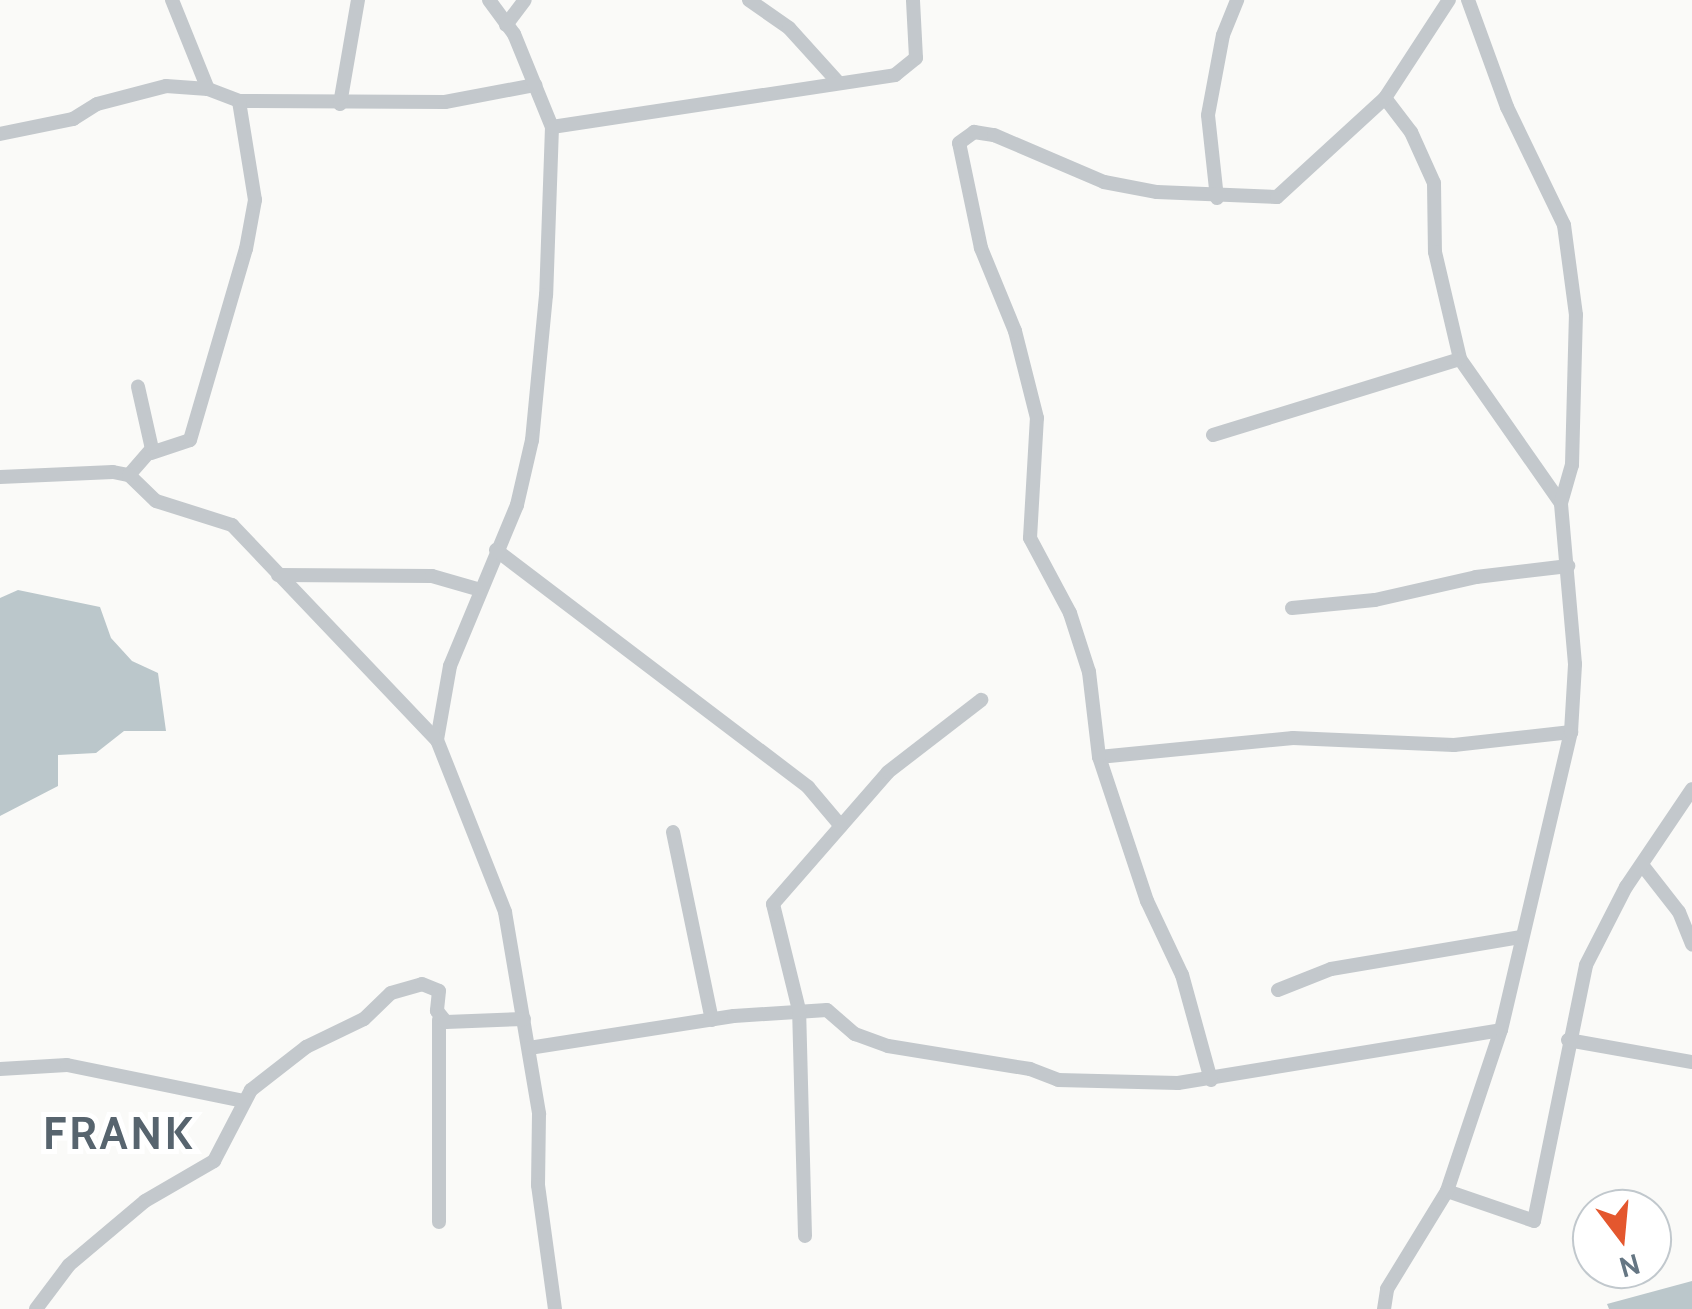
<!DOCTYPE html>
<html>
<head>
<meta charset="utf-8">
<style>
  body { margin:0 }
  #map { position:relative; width:1692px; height:1309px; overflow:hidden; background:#fafaf8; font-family:Cabin,sans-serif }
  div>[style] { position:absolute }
  .water>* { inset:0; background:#bbc7cb }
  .street>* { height:14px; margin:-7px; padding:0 7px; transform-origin:7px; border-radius:7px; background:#c3c8cc }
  span { translate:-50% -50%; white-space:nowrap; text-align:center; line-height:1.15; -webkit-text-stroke:10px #fff; paint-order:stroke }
  .district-label { font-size:45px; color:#57646e; font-weight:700; letter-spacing:2.5px }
  .north { position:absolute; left:1572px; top:1189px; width:100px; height:100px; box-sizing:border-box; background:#fff; border:2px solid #c1c8cd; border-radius:50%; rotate:164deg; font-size:28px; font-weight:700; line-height:40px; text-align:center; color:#657683 }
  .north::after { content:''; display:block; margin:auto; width:35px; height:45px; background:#e4572e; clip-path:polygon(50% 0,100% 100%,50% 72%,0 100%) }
</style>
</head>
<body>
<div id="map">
  <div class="water">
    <div style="clip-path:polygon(18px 590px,100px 607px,111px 638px,132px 661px,158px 673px,166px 731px,124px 731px,96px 753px,58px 755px,58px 786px,0 816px,0 598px)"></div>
    <div style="clip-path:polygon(1692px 1281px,1692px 1309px,1609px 1309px,1607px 1304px)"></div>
  </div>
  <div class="street">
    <div style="left:172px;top:0;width:96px;rotate:68deg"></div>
    <div style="left:208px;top:89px;width:33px;rotate:21deg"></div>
    <div style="left:239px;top:101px;width:206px;rotate:0.3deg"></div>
    <div style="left:445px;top:102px;width:92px;rotate:-10.7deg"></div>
    <div style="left:489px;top:0;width:42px;rotate:53.7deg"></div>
    <div style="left:514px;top:34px;width:100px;rotate:67.8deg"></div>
    <div style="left:552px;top:127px;width:168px;rotate:92deg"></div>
    <div style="left:546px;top:295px;width:146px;rotate:95.5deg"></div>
    <div style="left:532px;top:440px;width:67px;rotate:103deg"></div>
    <div style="left:517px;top:505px;width:174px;rotate:112.6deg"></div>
    <div style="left:450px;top:666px;width:75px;rotate:100deg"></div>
    <div style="left:437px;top:740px;width:185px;rotate:68.4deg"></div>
    <div style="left:505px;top:912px;width:205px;rotate:80.4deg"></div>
    <div style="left:539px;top:1114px;width:71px;rotate:90.8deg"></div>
    <div style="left:538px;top:1185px;width:125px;rotate:82.2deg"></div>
    <div style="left:749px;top:0;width:49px;rotate:35deg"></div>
    <div style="left:789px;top:28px;width:73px;rotate:47.8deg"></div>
    <div style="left:506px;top:25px;width:31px;rotate:-53deg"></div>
    <div style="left:1385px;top:98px;width:43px;rotate:52.6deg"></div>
    <div style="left:1411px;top:132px;width:56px;rotate:65.7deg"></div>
    <div style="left:1434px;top:183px;width:69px;rotate:89.2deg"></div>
    <div style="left:1435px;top:252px;width:110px;rotate:76.8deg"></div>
    <div style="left:1460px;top:359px;width:176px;rotate:55deg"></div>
    <div style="left:340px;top:104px;width:106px;rotate:-80.2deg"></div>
    <div style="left:552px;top:127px;width:347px;rotate:-8.6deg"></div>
    <div style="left:895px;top:75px;width:27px;rotate:-39deg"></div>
    <div style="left:916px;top:58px;width:58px;rotate:-93deg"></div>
    <div style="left:0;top:134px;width:75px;rotate:-11.6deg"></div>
    <div style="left:73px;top:119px;width:28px;rotate:-32deg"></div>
    <div style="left:97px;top:104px;width:71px;rotate:-14.6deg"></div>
    <div style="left:166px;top:86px;width:42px;rotate:4.1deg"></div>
    <div style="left:1217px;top:198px;width:83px;rotate:-96.2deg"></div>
    <div style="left:1208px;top:115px;width:81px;rotate:-79.4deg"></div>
    <div style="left:1223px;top:35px;width:38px;rotate:-68deg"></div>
    <div style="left:1213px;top:435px;width:258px;rotate:-17.1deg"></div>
    <div style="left:151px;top:453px;width:41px;rotate:-18.4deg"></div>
    <div style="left:190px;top:440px;width:199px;rotate:-73.7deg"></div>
    <div style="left:246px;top:249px;width:50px;rotate:-79.6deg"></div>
    <div style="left:255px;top:200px;width:100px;rotate:-99.2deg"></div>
    <div style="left:129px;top:475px;width:35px;rotate:-49deg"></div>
    <div style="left:152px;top:449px;width:64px;rotate:-102.7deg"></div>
    <div style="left:0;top:477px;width:113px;rotate:-2.5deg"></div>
    <div style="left:113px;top:472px;width:16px;rotate:11deg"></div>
    <div style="left:129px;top:475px;width:37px;rotate:44deg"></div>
    <div style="left:156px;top:501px;width:80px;rotate:17.5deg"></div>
    <div style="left:232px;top:525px;width:297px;rotate:46.4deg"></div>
    <div style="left:496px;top:550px;width:392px;rotate:37.2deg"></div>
    <div style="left:808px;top:787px;width:51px;rotate:49.8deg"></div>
    <div style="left:278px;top:575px;width:154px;rotate:0.4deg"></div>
    <div style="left:432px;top:576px;width:47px;rotate:16.1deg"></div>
    <div style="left:1292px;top:608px;width:83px;rotate:-5.5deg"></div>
    <div style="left:1375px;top:600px;width:104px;rotate:-12.8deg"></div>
    <div style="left:1476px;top:577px;width:93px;rotate:-6.8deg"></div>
    <div style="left:1099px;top:757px;width:195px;rotate:-5.6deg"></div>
    <div style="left:1293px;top:738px;width:161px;rotate:2.5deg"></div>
    <div style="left:1454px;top:745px;width:118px;rotate:-6.3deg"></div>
    <div style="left:673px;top:832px;width:192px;rotate:78.3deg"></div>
    <div style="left:1643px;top:866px;width:58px;rotate:52deg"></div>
    <div style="left:1679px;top:912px;width:35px;rotate:68deg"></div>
    <div style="left:1278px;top:990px;width:57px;rotate:-21.6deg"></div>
    <div style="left:1331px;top:969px;width:193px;rotate:-9.6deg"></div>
    <div style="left:1568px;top:1040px;width:126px;rotate:10.1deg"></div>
    <div style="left:529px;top:1048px;width:207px;rotate:-8.9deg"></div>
    <div style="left:734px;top:1016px;width:93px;rotate:-3.7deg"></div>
    <div style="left:827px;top:1010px;width:37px;rotate:41deg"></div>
    <div style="left:855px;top:1034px;width:35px;rotate:20deg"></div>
    <div style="left:888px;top:1046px;width:144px;rotate:9.2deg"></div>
    <div style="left:1030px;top:1069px;width:30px;rotate:21deg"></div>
    <div style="left:1058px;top:1080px;width:120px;rotate:1.4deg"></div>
    <div style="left:1178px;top:1083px;width:327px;rotate:-9.3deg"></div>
    <div style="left:0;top:1069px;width:67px;rotate:-3.4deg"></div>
    <div style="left:67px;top:1065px;width:181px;rotate:11.5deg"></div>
    <div style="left:1211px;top:1080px;width:109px;rotate:-105.4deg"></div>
    <div style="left:1182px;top:975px;width:82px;rotate:-115.3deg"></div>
    <div style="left:1147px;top:901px;width:152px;rotate:-108.4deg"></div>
    <div style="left:1099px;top:757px;width:86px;rotate:-96.7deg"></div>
    <div style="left:1089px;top:672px;width:62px;rotate:-107.9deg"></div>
    <div style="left:1070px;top:613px;width:85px;rotate:-118.1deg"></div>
    <div style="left:1030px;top:538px;width:120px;rotate:-86.7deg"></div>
    <div style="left:1037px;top:418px;width:90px;rotate:-104.2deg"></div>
    <div style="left:1015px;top:331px;width:90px;rotate:-112.3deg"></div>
    <div style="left:981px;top:248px;width:107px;rotate:-101.8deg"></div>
    <div style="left:959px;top:143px;width:19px;rotate:-36deg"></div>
    <div style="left:974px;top:132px;width:20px;rotate:9deg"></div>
    <div style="left:994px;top:135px;width:120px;rotate:23.1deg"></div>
    <div style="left:1104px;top:182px;width:54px;rotate:10.7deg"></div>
    <div style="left:1157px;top:192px;width:120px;rotate:2.4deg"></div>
    <div style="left:1277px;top:197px;width:147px;rotate:-42.5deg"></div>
    <div style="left:1385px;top:98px;width:117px;rotate:-56.9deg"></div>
    <div style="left:1447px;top:1191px;width:92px;rotate:19deg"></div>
    <div style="left:1534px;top:1221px;width:261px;rotate:-78.5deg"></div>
    <div style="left:1586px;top:965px;width:88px;rotate:-62.9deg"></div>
    <div style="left:1626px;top:887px;width:118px;rotate:-56deg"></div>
    <div style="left:439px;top:1222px;width:202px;rotate:-90deg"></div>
    <div style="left:805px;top:1236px;width:226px;rotate:-91.5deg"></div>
    <div style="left:799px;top:1010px;width:109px;rotate:-103.8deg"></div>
    <div style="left:773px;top:904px;width:175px;rotate:-48.9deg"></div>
    <div style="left:888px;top:772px;width:118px;rotate:-37.7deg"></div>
    <div style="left:36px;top:1309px;width:55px;rotate:-53.1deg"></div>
    <div style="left:69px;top:1265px;width:99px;rotate:-40.1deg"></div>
    <div style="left:145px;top:1201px;width:80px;rotate:-30.1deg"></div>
    <div style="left:214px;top:1161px;width:80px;rotate:-62.5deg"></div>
    <div style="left:251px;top:1090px;width:70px;rotate:-38deg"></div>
    <div style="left:306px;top:1047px;width:64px;rotate:-25.8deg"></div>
    <div style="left:364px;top:1019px;width:37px;rotate:-44deg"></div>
    <div style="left:391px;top:993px;width:32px;rotate:-16deg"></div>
    <div style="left:422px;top:984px;width:18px;rotate:22deg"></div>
    <div style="left:439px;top:991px;width:20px;rotate:96deg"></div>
    <div style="left:437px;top:1011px;width:14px;rotate:51deg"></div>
    <div style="left:446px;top:1022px;width:78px;rotate:-2.2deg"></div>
    <div style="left:1384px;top:1309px;width:20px;rotate:-81deg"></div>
    <div style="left:1387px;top:1289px;width:115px;rotate:-58.5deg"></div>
    <div style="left:1447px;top:1191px;width:170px;rotate:-71.5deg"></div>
    <div style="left:1501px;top:1030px;width:306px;rotate:-76.8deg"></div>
    <div style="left:1571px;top:732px;width:68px;rotate:-86.6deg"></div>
    <div style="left:1575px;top:664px;width:162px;rotate:-95deg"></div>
    <div style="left:1561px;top:503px;width:40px;rotate:-74deg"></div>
    <div style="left:1572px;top:465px;width:150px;rotate:-88.5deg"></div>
    <div style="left:1576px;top:315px;width:91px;rotate:-97.6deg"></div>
    <div style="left:1564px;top:225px;width:131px;rotate:-115.8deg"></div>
    <div style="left:1507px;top:107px;width:114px;rotate:-110deg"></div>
  </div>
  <div class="district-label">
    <span style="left:119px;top:1134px">FRANK</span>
  </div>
  <div class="north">N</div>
</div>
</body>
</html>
